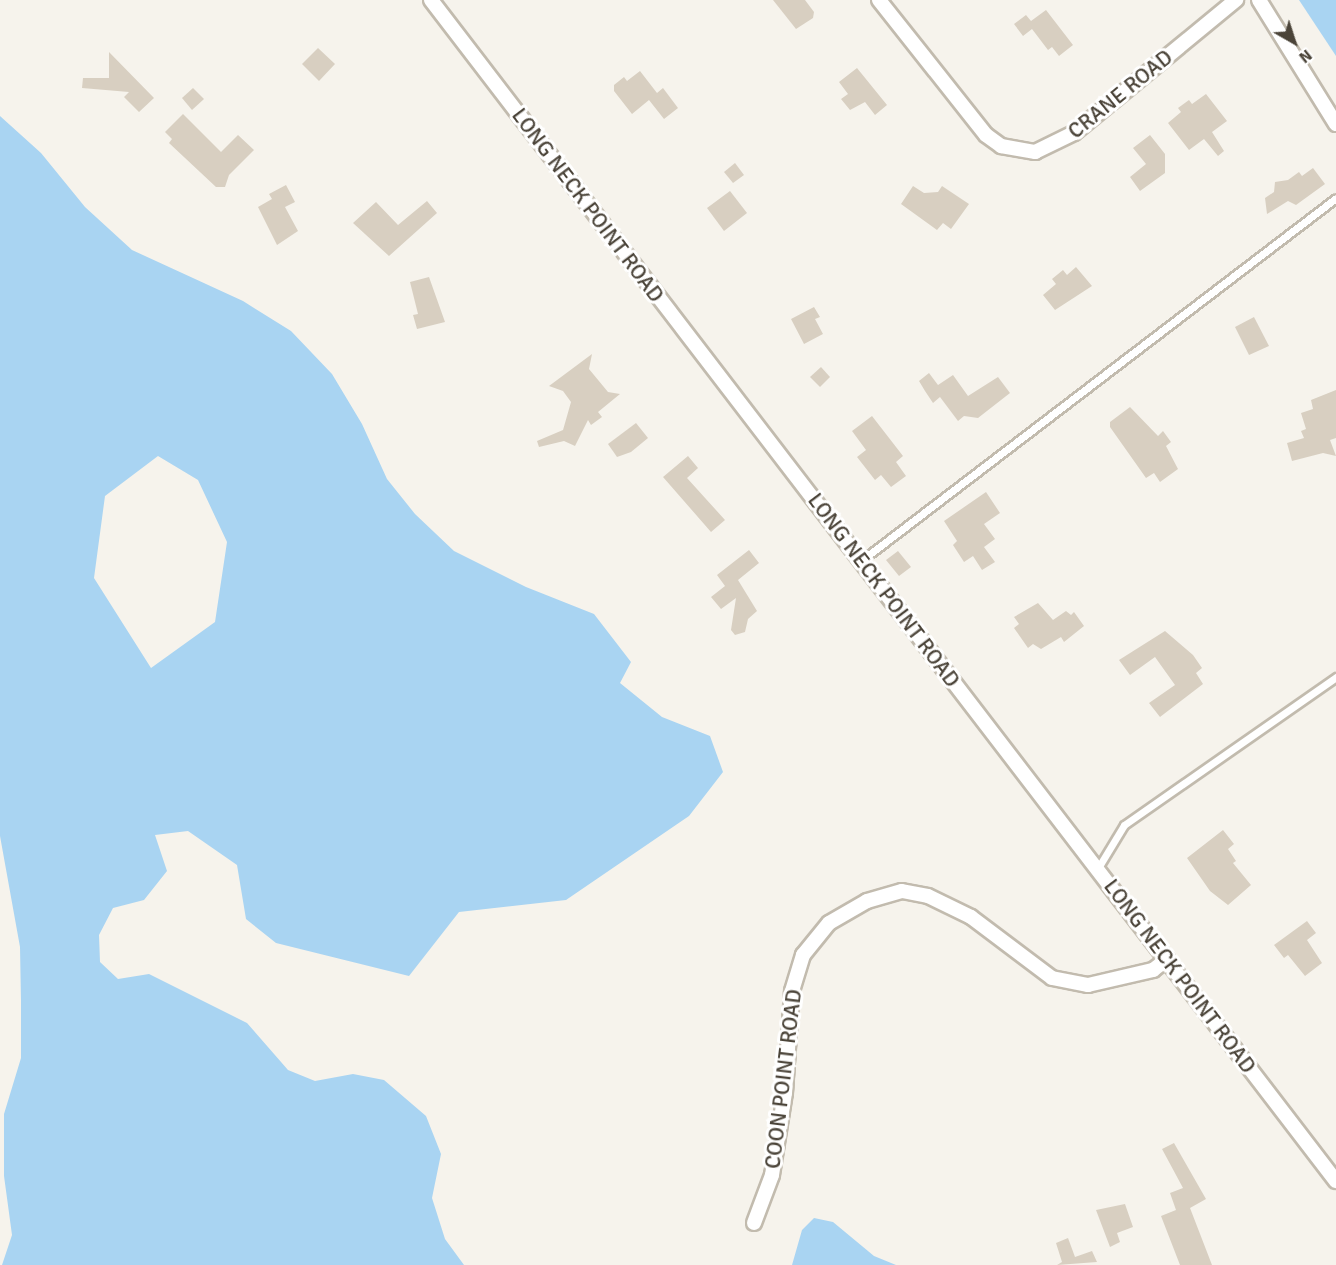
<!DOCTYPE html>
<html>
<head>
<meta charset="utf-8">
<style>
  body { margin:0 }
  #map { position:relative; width:1336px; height:1265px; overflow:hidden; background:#f6f3ec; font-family:Signika,sans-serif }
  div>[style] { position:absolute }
  .water>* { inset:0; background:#a9d4f2 }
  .building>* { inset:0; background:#d8cfc1 }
  .roads { filter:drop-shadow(2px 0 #c2bbae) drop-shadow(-2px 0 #c2bbae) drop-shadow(0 2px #c2bbae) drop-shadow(0 -2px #c2bbae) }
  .service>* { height:7px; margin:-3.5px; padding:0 3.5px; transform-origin:3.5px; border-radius:3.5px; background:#fff }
  .minor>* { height:14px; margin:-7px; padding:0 7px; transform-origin:7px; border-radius:7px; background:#fff }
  span { translate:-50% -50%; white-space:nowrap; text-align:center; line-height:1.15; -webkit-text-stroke:6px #fff; paint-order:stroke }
  .street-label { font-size:22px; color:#4b4439 }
  .north { position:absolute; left:1264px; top:12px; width:60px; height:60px; -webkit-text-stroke:4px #fff; paint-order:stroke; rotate:141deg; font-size:16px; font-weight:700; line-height:24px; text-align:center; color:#4b4439 }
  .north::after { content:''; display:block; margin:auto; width:21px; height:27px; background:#4b4439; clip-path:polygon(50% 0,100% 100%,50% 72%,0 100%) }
</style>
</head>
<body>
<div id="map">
  <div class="water">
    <div style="clip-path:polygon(1299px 0,1336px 0,1336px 56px)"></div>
    <div style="clip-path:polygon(evenodd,0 116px,41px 153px,85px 207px,132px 250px,243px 301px,291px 331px,332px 374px,362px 424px,387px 479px,415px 514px,454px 551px,526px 587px,594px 614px,631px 662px,620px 683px,662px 717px,710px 736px,723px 772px,689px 816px,566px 900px,459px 912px,409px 976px,276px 943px,246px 919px,237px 865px,188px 831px,155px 835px,167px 871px,144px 900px,113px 908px,99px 935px,100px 962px,118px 979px,149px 974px,247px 1023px,288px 1070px,315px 1081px,353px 1074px,384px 1080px,426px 1116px,441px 1154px,432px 1198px,445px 1239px,464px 1265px,2px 1265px,12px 1235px,4px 1176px,4px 1114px,21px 1058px,21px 1002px,20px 947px,0 836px,0 116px,158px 456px,198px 480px,227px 542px,215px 622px,151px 668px,94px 578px,105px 496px,158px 456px)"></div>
    <div style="clip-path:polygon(814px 1218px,833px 1222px,874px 1256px,896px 1265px,792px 1265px,802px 1230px)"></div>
  </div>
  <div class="building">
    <div style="clip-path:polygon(773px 0,805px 0,814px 12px,813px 18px,796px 29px)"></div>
    <div style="clip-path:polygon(1046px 10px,1073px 45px,1059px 56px,1052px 47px,1048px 50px,1032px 29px,1023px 36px,1014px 24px,1026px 15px,1031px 21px)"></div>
    <div style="clip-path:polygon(318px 48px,335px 64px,319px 81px,302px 64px)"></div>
    <div style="clip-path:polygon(109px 52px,154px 98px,139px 112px,124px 97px,129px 92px,82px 88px,83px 78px,109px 78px)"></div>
    <div style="clip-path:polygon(857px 68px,887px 105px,875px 115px,865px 102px,850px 110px,841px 99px,848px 94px,839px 82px)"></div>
    <div style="clip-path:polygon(640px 71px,657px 93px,663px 88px,678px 108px,664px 119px,649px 100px,632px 114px,614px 91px,614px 85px,624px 77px,627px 81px)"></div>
    <div style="clip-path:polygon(193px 88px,204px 99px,192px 110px,182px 98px)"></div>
    <div style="clip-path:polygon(1206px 94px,1227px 121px,1212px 132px,1224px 151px,1218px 156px,1204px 139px,1189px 150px,1168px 123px,1181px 112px,1178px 108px,1189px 100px,1192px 104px)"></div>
    <div style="clip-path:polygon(183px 114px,221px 152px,238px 135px,254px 150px,229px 175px,225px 187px,216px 187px,169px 143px,172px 139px,165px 132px)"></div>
    <div style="clip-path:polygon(1150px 135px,1165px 154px,1165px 173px,1140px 191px,1130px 177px,1146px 164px,1133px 148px)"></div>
    <div style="clip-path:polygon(735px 163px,744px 175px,733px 183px,724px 172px)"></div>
    <div style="clip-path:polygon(1313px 168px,1325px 184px,1296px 205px,1288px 201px,1267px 214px,1265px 198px,1274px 192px,1275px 182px,1288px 180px,1299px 172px,1302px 176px)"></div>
    <div style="clip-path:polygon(286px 185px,295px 202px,285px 207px,298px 231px,277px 245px,258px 207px,272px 199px,269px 194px)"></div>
    <div style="clip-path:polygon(913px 186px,924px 193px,938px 192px,942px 186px,969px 204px,951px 229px,943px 223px,937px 230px,901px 204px)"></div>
    <div style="clip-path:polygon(730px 191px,747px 213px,724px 231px,707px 208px)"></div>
    <div style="clip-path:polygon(427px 201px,437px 213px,389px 256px,353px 223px,376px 202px,398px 225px)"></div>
    <div style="clip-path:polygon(1076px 267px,1092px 286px,1055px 310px,1043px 295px,1056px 284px,1052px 279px,1063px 270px,1067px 275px)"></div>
    <div style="clip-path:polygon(429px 277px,445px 322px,417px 329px,413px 315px,418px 314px,410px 282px)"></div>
    <div style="clip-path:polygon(814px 307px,820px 317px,815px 319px,823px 334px,804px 344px,791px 319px)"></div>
    <div style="clip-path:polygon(1254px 317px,1269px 346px,1249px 355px,1235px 327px)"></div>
    <div style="clip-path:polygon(592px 354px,589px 369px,608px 392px,620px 394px,598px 412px,602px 417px,591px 425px,588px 420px,575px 446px,564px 441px,539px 447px,537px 441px,563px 430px,571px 402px,563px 391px,549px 386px)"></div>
    <div style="clip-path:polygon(821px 367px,830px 377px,820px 387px,810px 377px)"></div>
    <div style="clip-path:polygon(929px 373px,938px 385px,953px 375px,968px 396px,998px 377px,1010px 393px,978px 418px,964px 416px,958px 421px,940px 397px,933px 403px,925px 391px,919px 381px)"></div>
    <div style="clip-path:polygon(1336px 390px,1336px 438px,1330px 440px,1336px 456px,1323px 453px,1292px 461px,1287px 443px,1304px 438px,1301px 431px,1306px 429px,1301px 413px,1313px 409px,1311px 400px)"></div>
    <div style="clip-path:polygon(1130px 407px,1158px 436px,1163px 431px,1171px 442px,1166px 446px,1178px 469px,1160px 482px,1154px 473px,1146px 478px,1110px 427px,1110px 422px)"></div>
    <div style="clip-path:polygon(872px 416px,903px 456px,896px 462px,906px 476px,891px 487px,881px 475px,875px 480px,857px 457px,866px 450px,852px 431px)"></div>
    <div style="clip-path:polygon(636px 423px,648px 438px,631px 452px,617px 457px,608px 444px)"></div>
    <div style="clip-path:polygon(688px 456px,698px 468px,687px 478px,725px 520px,711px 532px,663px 477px)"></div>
    <div style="clip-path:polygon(986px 492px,1000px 513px,984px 524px,995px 539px,984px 547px,995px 562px,982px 570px,973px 556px,964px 562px,953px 545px,957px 541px,944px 521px)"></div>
    <div style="clip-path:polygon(749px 550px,759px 563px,738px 580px,757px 611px,748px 619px,745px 632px,735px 635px,731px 630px,736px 598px,721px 609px,711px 597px,725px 586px,717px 575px)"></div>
    <div style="clip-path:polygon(898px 551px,911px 567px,899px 576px,886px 560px)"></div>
    <div style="clip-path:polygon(1038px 603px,1053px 620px,1066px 611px,1071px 615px,1074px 612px,1084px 626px,1064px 642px,1061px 637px,1041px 649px,1033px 644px,1028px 648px,1014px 628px,1019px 624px,1014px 617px)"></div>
    <div style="clip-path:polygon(1165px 631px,1193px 655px,1202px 668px,1196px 673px,1203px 684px,1160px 717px,1149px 703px,1175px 685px,1155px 657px,1130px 675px,1119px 660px)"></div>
    <div style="clip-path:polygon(1223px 830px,1234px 844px,1228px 849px,1236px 861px,1233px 863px,1251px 885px,1228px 905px,1210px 891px,1187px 858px)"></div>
    <div style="clip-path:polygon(1307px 921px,1316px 933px,1307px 940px,1322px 963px,1305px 976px,1288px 955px,1284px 958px,1274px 945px)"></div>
    <div style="clip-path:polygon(1174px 1143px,1206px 1199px,1190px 1208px,1212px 1265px,1180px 1265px,1161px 1216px,1176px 1210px,1170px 1193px,1183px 1188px,1162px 1149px)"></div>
    <div style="clip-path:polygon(1125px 1204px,1133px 1227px,1117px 1233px,1120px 1242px,1110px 1247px,1096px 1210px)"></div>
    <div style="clip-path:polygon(1068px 1238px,1075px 1257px,1092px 1251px,1097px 1262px,1057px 1265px,1062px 1262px,1056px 1243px)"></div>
  </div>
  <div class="roads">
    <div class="service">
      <div style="left:862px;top:560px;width:596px;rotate:-37.37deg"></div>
      <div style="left:1098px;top:868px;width:50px;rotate:-58.8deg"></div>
      <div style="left:1124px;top:825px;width:259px;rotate:-34.9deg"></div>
    </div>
    <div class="minor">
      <div style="left:431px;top:0;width:1488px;rotate:52.54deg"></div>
      <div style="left:879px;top:0;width:172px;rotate:51.6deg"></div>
      <div style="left:986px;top:135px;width:19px;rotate:36deg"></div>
      <div style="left:1001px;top:146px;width:35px;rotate:10deg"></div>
      <div style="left:1035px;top:152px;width:43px;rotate:-26deg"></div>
      <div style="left:1074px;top:133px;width:210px;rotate:-39.4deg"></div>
      <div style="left:1259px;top:0;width:146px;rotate:58.2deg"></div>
      <div style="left:754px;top:1223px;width:51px;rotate:-69.4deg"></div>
      <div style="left:772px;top:1175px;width:83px;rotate:-81deg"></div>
      <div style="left:785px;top:1093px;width:102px;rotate:-86.1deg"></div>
      <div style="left:792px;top:991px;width:38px;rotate:-73deg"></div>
      <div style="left:803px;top:955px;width:41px;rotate:-50.9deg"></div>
      <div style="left:829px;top:923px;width:44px;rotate:-30.1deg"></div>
      <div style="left:867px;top:901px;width:36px;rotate:-16deg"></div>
      <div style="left:902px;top:891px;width:26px;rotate:11deg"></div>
      <div style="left:928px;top:896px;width:48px;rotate:26deg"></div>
      <div style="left:971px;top:917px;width:101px;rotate:37deg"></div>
      <div style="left:1052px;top:978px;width:37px;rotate:11deg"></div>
      <div style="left:1088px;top:985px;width:67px;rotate:-13deg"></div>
      <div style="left:1153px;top:970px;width:18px;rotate:-38deg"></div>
    </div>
  </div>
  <div class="street-label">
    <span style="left:1120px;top:94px;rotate:-39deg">CRANE ROAD</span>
    <span style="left:588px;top:205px;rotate:53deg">LONG NECK POINT ROAD</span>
    <span style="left:884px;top:590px;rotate:53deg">LONG NECK POINT ROAD</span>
    <span style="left:1180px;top:976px;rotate:53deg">LONG NECK POINT ROAD</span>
    <span style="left:783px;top:1079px;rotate:-83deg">COON POINT ROAD</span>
  </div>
  <div class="north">N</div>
</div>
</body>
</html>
